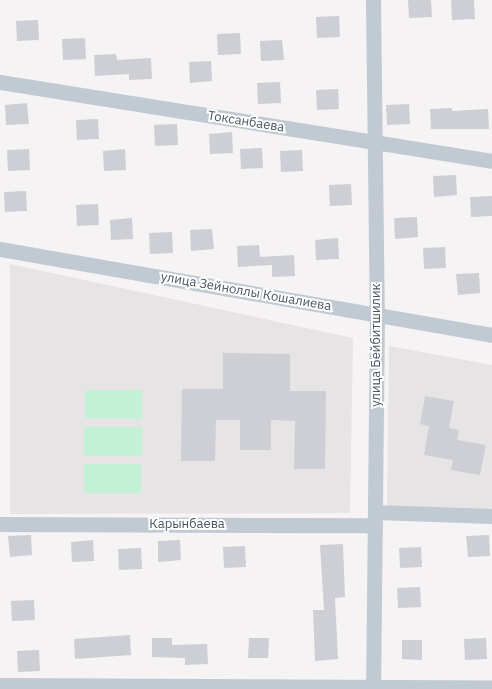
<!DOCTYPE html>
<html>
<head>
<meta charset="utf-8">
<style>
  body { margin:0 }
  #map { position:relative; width:492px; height:689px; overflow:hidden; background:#f5f3f3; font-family:"IBM Plex Sans",sans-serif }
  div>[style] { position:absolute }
  .education>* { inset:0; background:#e6e4e5 }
  .green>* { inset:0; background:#c3f1d5 }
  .building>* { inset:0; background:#cdcfd5 }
  .minor>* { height:15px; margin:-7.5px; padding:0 7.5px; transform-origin:7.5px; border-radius:7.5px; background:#c1cad2 }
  span { translate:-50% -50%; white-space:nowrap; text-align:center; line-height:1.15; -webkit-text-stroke:4px #fff; paint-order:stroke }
  .street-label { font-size:13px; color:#4a5661 }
</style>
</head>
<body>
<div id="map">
  <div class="education">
    <div style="clip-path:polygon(10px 264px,353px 338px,350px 513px,10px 514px)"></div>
    <div style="clip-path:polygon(389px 346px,492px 365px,492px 511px,387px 507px)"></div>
  </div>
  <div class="green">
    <div style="clip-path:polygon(85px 390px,142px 390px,142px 419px,85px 418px)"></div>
    <div style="clip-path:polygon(84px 427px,142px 427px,142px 456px,84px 456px)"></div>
    <div style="clip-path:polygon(84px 464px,141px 464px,141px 493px,84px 493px)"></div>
  </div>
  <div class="building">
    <div style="clip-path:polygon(408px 0,431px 0,432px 17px,409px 18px)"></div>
    <div style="clip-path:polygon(451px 0,474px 0,475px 19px,452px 20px)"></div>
    <div style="clip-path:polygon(339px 16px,340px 37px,317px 38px,316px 17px)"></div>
    <div style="clip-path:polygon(38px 20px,39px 40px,17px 41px,16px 21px)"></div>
    <div style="clip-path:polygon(240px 33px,241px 54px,218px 55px,217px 34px)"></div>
    <div style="clip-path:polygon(85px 38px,86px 59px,63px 60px,62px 39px)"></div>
    <div style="clip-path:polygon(282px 40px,284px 60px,261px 61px,260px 41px)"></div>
    <div style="clip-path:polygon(116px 54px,117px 60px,151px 58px,152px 79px,129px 80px,129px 74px,95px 76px,94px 55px)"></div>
    <div style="clip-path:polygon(211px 61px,212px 81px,190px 83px,189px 62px)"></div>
    <div style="clip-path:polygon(280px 82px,281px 103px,258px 104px,257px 83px)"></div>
    <div style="clip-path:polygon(338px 89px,339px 109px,317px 110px,316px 90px)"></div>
    <div style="clip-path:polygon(27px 103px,29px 124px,6px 125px,5px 105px)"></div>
    <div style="clip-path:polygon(409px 104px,410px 124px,387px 125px,386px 105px)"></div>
    <div style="clip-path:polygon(452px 108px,452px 111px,488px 109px,489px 129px,431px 129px,430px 109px)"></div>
    <div style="clip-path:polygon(98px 119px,99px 139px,77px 140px,76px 120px)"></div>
    <div style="clip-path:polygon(177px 124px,178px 145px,155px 146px,154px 125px)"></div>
    <div style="clip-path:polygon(232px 132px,233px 153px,210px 154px,209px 134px)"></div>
    <div style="clip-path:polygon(262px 148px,263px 168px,241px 169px,240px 149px)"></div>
    <div style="clip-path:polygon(29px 149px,30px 170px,8px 171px,7px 150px)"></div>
    <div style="clip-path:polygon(125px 149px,126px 170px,104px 171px,103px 151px)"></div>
    <div style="clip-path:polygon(302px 150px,303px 171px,281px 172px,280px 151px)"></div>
    <div style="clip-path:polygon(456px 175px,457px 195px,434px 197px,433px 176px)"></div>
    <div style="clip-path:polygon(351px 184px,352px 205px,330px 206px,329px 185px)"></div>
    <div style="clip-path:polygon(26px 191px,27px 211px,5px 212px,4px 192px)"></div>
    <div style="clip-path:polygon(492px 196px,492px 216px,471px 217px,470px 197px)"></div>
    <div style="clip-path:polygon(98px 204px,99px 225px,77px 226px,76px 205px)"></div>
    <div style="clip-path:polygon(417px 217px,418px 237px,395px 239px,394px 218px)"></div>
    <div style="clip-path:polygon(132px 218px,133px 239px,111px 240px,110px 220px)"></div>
    <div style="clip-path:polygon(212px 229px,214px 249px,191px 251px,190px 230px)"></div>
    <div style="clip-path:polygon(172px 232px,173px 253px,150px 254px,149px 233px)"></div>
    <div style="clip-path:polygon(338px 238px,339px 259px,316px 260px,315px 240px)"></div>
    <div style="clip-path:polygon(259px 245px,260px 257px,294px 255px,295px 276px,272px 277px,272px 265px,238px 267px,237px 246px)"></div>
    <div style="clip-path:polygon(445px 247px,446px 268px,424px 269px,423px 248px)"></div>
    <div style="clip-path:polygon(479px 273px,480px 293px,458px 295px,456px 274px)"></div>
    <div style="clip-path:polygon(223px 353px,290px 354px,290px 391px,326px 391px,325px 469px,294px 469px,295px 421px,271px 420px,271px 450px,240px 450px,240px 420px,216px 420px,215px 461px,181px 461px,182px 389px,223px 389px)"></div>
    <div style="clip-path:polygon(425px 396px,454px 401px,449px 428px,459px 430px,457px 440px,486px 445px,480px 475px,451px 470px,453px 460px,424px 455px,429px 426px,420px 424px)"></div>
    <div style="clip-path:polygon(31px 535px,32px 555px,10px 557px,8px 536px)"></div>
    <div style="clip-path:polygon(489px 535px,490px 556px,468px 557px,466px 536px)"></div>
    <div style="clip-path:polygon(93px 540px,94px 561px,72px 562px,71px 542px)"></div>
    <div style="clip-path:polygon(180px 540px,181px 560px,158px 562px,158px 541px)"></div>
    <div style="clip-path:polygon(343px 544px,345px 597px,335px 598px,338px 659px,315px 661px,313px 610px,324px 610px,320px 545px)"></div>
    <div style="clip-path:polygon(245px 546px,246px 567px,224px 568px,223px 547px)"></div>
    <div style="clip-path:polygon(421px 547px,422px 567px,400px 568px,399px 548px)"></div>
    <div style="clip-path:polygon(141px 548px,142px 569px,119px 570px,118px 549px)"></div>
    <div style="clip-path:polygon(420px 587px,421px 607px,398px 608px,397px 588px)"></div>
    <div style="clip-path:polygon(34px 600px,35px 620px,12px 621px,11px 601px)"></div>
    <div style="clip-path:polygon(130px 635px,131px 655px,75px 659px,74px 639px)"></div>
    <div style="clip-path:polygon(152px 638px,172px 638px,172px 645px,207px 644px,208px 664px,185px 665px,185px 658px,152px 657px)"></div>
    <div style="clip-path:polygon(249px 638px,269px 638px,268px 658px,248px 658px)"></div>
    <div style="clip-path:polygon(486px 638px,487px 659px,465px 660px,464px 639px)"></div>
    <div style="clip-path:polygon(402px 640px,422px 640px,422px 660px,402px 659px)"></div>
    <div style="clip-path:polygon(39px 650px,40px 671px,18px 672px,17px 651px)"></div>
  </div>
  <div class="minor">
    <div style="left:373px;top:0;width:315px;rotate:89.3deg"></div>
    <div style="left:377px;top:315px;width:374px;rotate:90.6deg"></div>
    <div style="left:0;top:82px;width:498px;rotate:9.1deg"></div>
    <div style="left:0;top:249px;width:499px;rotate:9.9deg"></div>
    <div style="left:375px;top:512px;width:117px;rotate:2deg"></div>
    <div style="left:0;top:524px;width:375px;rotate:0.2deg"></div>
    <div style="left:0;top:685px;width:492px;rotate:0.3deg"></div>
  </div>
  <div class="street-label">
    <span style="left:246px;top:122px;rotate:9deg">Токсанбаева</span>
    <span style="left:246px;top:292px;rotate:10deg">улица Зейноллы Кошалиева</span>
    <span style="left:376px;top:345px;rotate:-90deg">улица Бейбитшилик</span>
    <span style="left:187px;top:524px">Карынбаева</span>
  </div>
</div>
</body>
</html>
